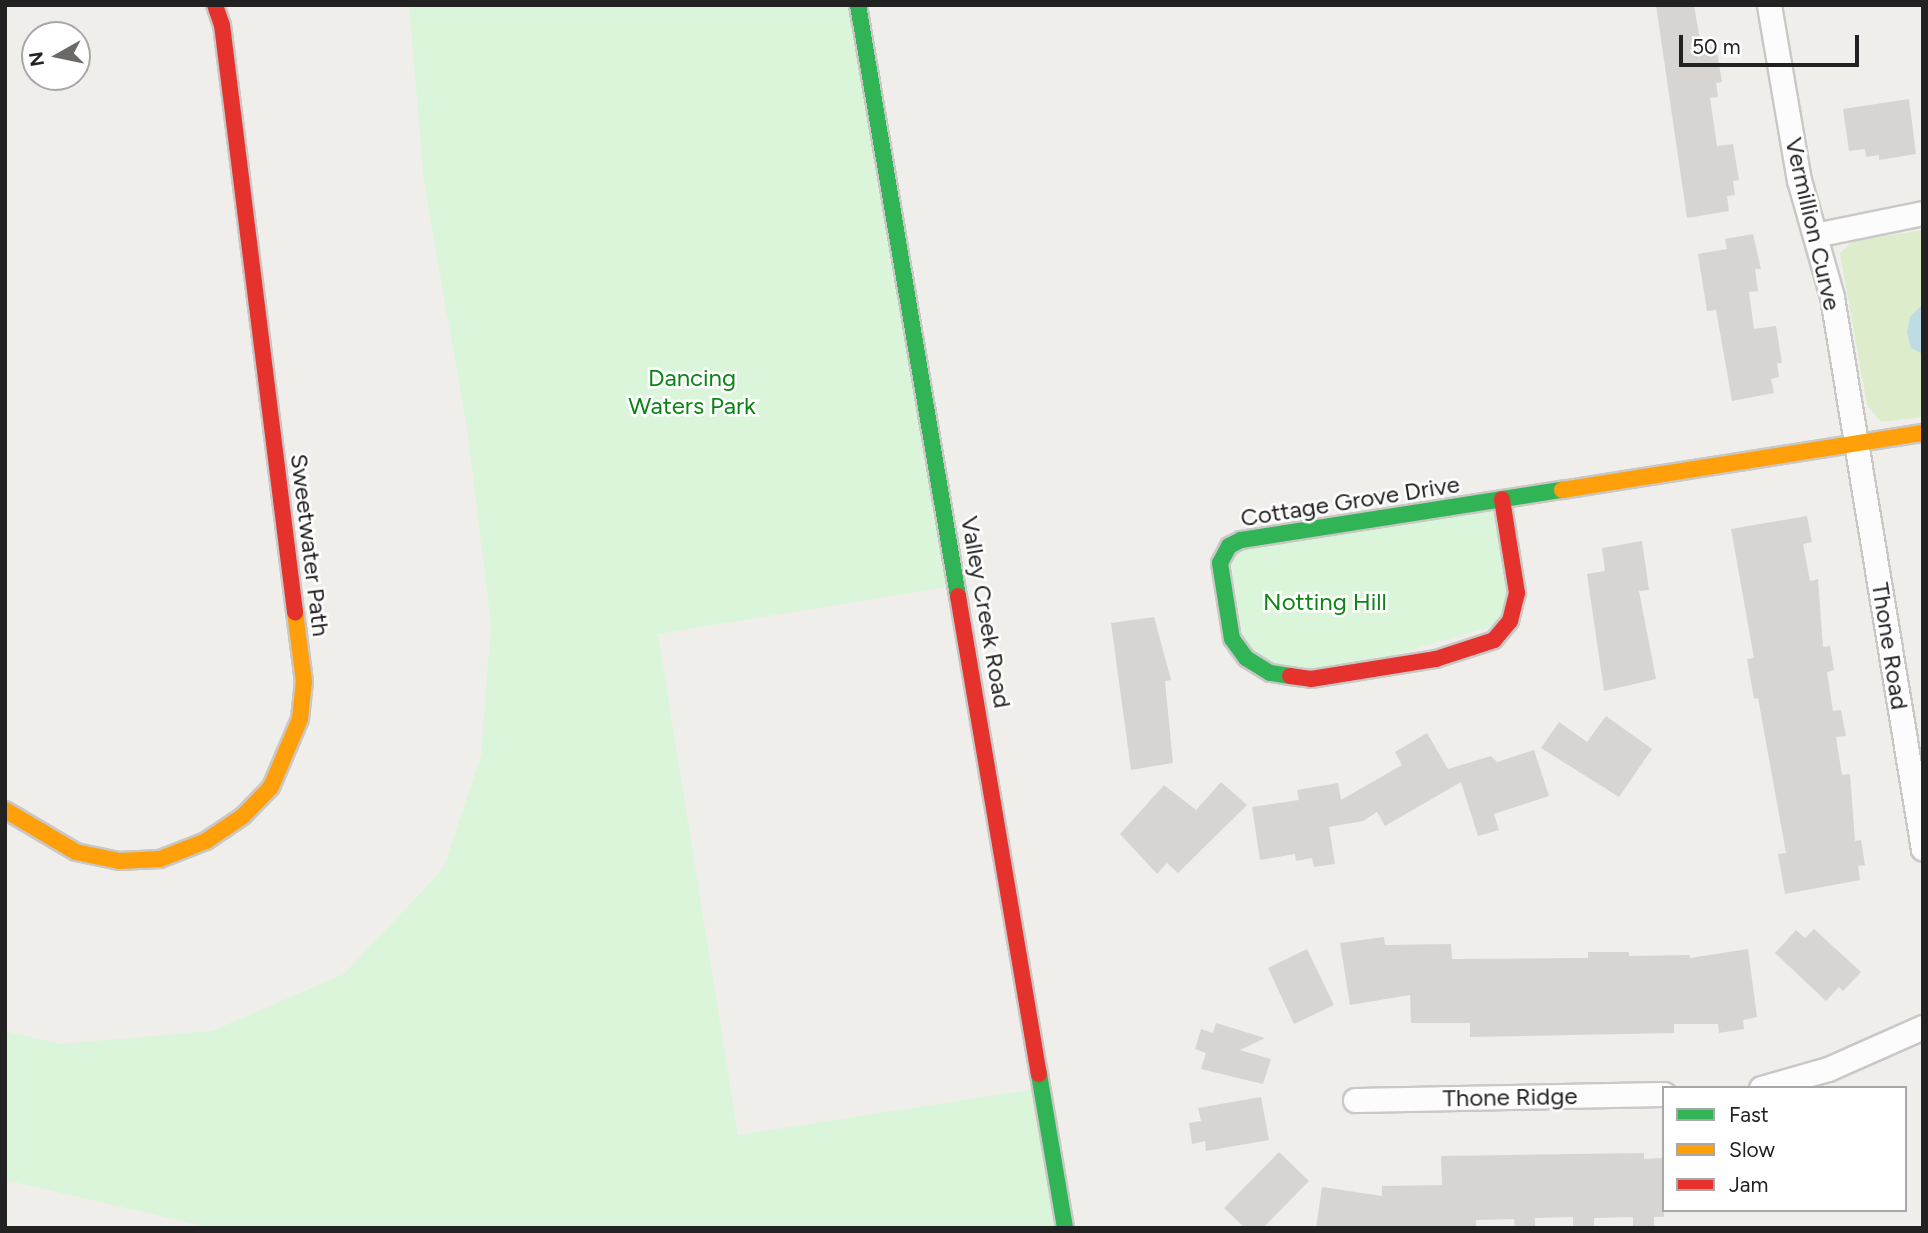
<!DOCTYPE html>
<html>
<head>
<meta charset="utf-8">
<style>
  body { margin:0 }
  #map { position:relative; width:1928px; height:1233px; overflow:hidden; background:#f0eeeb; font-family:Figtree,sans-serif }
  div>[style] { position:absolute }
  .grass>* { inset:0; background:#ddeccb }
  .park>* { inset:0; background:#daf5da }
  .water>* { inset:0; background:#bfdbe3 }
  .building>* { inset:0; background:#d7d4d2 }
  .roads { filter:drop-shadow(2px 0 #c9c8c7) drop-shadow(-2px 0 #c9c8c7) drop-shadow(0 2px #c9c8c7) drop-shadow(0 -2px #c9c8c7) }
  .street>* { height:23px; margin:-11.5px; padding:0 11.5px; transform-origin:11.5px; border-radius:11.5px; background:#fdfcfc }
  .fast>* { height:16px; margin:-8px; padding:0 8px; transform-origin:8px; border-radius:8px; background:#30b455 }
  .slow>* { height:16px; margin:-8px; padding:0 8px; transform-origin:8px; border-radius:8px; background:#ff9f0a }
  .jam>* { height:16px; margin:-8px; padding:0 8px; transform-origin:8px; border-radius:8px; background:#e5322d }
  span { translate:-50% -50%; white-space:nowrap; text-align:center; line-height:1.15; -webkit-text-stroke:5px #fff; paint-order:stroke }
  .street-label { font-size:24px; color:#222 }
  .park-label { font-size:24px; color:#0c8416 }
  .frame { position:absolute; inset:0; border:7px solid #222; pointer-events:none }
  .legend { position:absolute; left:1662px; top:1086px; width:245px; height:126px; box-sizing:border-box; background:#fff; border:2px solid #a7a7a7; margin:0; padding:9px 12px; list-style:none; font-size:21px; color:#222 }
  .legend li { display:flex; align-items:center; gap:14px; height:35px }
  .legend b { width:35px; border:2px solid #a7a7a7 }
  .north { position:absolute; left:21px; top:21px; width:70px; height:70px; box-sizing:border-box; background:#fff; border:2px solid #a7a7a7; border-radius:50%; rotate:261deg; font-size:19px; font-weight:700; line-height:28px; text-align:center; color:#222 }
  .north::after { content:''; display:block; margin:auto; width:24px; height:32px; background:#6a6968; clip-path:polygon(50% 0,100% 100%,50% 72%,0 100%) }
  .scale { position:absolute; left:1679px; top:35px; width:180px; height:32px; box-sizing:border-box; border:4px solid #222; border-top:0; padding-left:9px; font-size:21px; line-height:24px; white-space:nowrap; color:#222; -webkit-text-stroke:5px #fff; paint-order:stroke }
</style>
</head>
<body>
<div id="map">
  <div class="grass">
    <div style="clip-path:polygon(1923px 230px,1923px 417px,1881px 422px,1867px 405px,1840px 253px,1853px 241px)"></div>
  </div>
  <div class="park">
    <div style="clip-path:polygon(409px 5px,858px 5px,959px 585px,658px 634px,738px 1135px,1043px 1088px,1065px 1228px,212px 1228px,5px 1180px,5px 1031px,60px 1044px,212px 1031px,344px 974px,443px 869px,481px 755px,491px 623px,467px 429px,424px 182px)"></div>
    <div style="clip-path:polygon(1502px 499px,1510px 621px,1311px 679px,1246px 658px,1229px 546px)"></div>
  </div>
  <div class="water">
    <div style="clip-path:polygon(1923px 304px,1923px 354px,1911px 348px,1907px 333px,1910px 317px)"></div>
  </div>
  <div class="building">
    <div style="clip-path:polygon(1656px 5px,1694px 5px,1701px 47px,1716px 46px,1722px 82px,1716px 83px,1718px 97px,1710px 98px,1717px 146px,1733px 144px,1739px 180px,1733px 181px,1735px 195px,1727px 196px,1729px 211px,1687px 218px)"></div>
    <div style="clip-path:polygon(1909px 99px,1916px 154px,1879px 160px,1879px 155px,1866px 157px,1865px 149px,1849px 151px,1843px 109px)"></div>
    <div style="clip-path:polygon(1753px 234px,1761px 269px,1755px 269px,1758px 291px,1749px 292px,1754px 329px,1776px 326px,1782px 363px,1777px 363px,1779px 377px,1771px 379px,1774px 393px,1732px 401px,1716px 310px,1707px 311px,1698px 254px,1727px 249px,1725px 239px)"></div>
    <div style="clip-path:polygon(1807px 516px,1812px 542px,1803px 544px,1810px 581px,1818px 579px,1823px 647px,1830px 646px,1834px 670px,1827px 672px,1833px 711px,1841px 710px,1846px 736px,1836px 737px,1842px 775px,1850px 774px,1855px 841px,1861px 840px,1865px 865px,1858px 866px,1860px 880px,1785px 894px,1778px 854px,1786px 853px,1758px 698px,1754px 699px,1747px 659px,1754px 658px,1731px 529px)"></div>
    <div style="clip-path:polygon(1642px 541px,1649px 590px,1639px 591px,1656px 679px,1604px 691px,1587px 574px,1605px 571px,1602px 548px)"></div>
    <div style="clip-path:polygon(1154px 617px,1171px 680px,1165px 681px,1173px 763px,1131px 770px,1111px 623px)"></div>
    <div style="clip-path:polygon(1606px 716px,1652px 749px,1619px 797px,1541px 748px,1559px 722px,1587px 742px)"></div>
    <div style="clip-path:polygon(1427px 733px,1448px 769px,1491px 756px,1497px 762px,1534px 750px,1549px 796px,1494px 814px,1499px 830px,1478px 836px,1461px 782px,1385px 826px,1377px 812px,1363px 821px,1329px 827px,1335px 864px,1314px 867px,1312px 858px,1296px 861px,1295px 854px,1260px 860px,1252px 807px,1299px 800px,1297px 790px,1338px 783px,1341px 800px,1402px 765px,1395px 752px)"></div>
    <div style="clip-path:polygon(1221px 782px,1247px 805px,1178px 873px,1167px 863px,1157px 874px,1120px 834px,1164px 785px,1196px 810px)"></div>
    <div style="clip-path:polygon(1814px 929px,1861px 972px,1843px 991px,1839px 987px,1826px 1001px,1775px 953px,1796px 930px,1805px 938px)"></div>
    <div style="clip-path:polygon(1384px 937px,1385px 945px,1451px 944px,1452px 959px,1588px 958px,1588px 952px,1629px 952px,1629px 956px,1690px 955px,1690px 958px,1748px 949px,1757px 1017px,1743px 1020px,1744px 1029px,1719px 1033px,1718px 1024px,1674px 1024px,1674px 1033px,1470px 1037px,1470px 1023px,1411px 1023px,1410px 995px,1350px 1005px,1340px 943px)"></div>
    <div style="clip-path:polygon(1307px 949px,1334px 1005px,1294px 1024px,1268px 968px)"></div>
    <div style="clip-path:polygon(1216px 1023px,1265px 1038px,1240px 1050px,1271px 1059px,1263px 1084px,1201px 1069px,1206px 1053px,1195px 1049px,1201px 1029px,1213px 1033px)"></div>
    <div style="clip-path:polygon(1261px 1097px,1269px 1140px,1206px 1151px,1205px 1141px,1192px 1144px,1189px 1123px,1201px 1121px,1198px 1108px)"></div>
    <div style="clip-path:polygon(1279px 1152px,1309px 1181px,1263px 1228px,1245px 1228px,1224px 1208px)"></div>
    <div style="clip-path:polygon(1644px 1153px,1644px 1159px,1663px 1158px,1664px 1217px,1654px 1217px,1654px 1228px,1633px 1228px,1633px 1217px,1594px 1218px,1594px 1228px,1573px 1228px,1573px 1217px,1535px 1218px,1535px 1228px,1515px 1228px,1514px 1219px,1476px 1220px,1476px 1228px,1316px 1228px,1322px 1187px,1382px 1196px,1382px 1186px,1442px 1185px,1441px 1156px)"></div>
  </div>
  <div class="roads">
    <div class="street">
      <div style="left:1769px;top:5px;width:178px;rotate:80.3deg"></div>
      <div style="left:1799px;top:180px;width:122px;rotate:74.2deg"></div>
      <div style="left:1832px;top:297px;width:559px;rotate:80.64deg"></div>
      <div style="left:1815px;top:235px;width:110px;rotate:-11.5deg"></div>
      <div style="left:1761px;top:1088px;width:70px;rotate:-15.8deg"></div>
      <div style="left:1828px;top:1069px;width:104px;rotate:-23.9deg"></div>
      <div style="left:1355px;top:1100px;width:309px;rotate:-1.1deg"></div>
    </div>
    <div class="fast">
      <div style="left:858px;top:5px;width:599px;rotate:80.4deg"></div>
      <div style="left:1290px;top:676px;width:20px;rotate:-171deg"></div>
      <div style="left:1270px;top:673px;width:28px;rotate:-148deg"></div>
      <div style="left:1246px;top:658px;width:24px;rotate:-126deg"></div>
      <div style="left:1232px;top:639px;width:77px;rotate:-99deg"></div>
      <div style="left:1220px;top:563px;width:19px;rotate:-62deg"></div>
      <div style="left:1229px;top:546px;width:13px;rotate:-27deg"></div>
      <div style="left:1241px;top:540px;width:325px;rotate:-8.9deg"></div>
      <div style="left:1039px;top:1074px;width:156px;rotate:80.4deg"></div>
    </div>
    <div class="slow">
      <div style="left:1562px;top:490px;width:365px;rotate:-9deg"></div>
      <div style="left:5px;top:810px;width:82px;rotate:30.6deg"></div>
      <div style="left:76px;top:852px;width:44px;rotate:11.8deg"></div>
      <div style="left:119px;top:861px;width:41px;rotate:-2.8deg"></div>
      <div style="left:160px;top:859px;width:49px;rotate:-21.4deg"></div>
      <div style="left:206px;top:841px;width:45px;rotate:-34deg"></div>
      <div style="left:243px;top:816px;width:40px;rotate:-46deg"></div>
      <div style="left:271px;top:787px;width:74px;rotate:-66.9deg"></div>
      <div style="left:300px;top:719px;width:37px;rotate:-84deg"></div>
      <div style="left:304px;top:682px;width:71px;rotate:-97.3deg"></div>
    </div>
    <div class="jam">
      <div style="left:215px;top:5px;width:21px;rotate:71deg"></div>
      <div style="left:222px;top:25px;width:592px;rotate:82.91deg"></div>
      <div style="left:958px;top:596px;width:485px;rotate:80.4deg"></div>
      <div style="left:1290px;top:676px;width:21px;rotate:8deg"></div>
      <div style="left:1311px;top:679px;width:127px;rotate:-9.1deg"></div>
      <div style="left:1436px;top:659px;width:61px;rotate:-18.1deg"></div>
      <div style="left:1494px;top:640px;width:25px;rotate:-50deg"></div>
      <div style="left:1510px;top:621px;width:29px;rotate:-76deg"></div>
      <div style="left:1517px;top:593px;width:95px;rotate:-99.1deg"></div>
    </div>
  </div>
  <div class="street-label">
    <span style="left:1813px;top:224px;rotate:77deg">Vermillion Curve</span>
    <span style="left:1350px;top:501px;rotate:-9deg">Cottage Grove Drive</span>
    <span style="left:310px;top:545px;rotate:83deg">Sweetwater Path</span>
    <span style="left:986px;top:612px;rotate:80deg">Valley Creek Road</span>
    <span style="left:1890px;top:646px;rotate:81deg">Thone Road</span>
    <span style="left:1510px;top:1097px;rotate:-1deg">Thone Ridge</span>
  </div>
  <div class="park-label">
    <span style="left:692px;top:392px">Dancing<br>Waters Park</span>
    <span style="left:1325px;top:602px">Notting Hill</span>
  </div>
  <div class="frame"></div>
  <ul class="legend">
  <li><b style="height:9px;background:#30b455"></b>Fast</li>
  <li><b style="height:9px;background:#ff9f0a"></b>Slow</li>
  <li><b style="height:9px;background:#e5322d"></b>Jam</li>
  </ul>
  <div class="north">N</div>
  <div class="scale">50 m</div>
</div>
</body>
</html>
